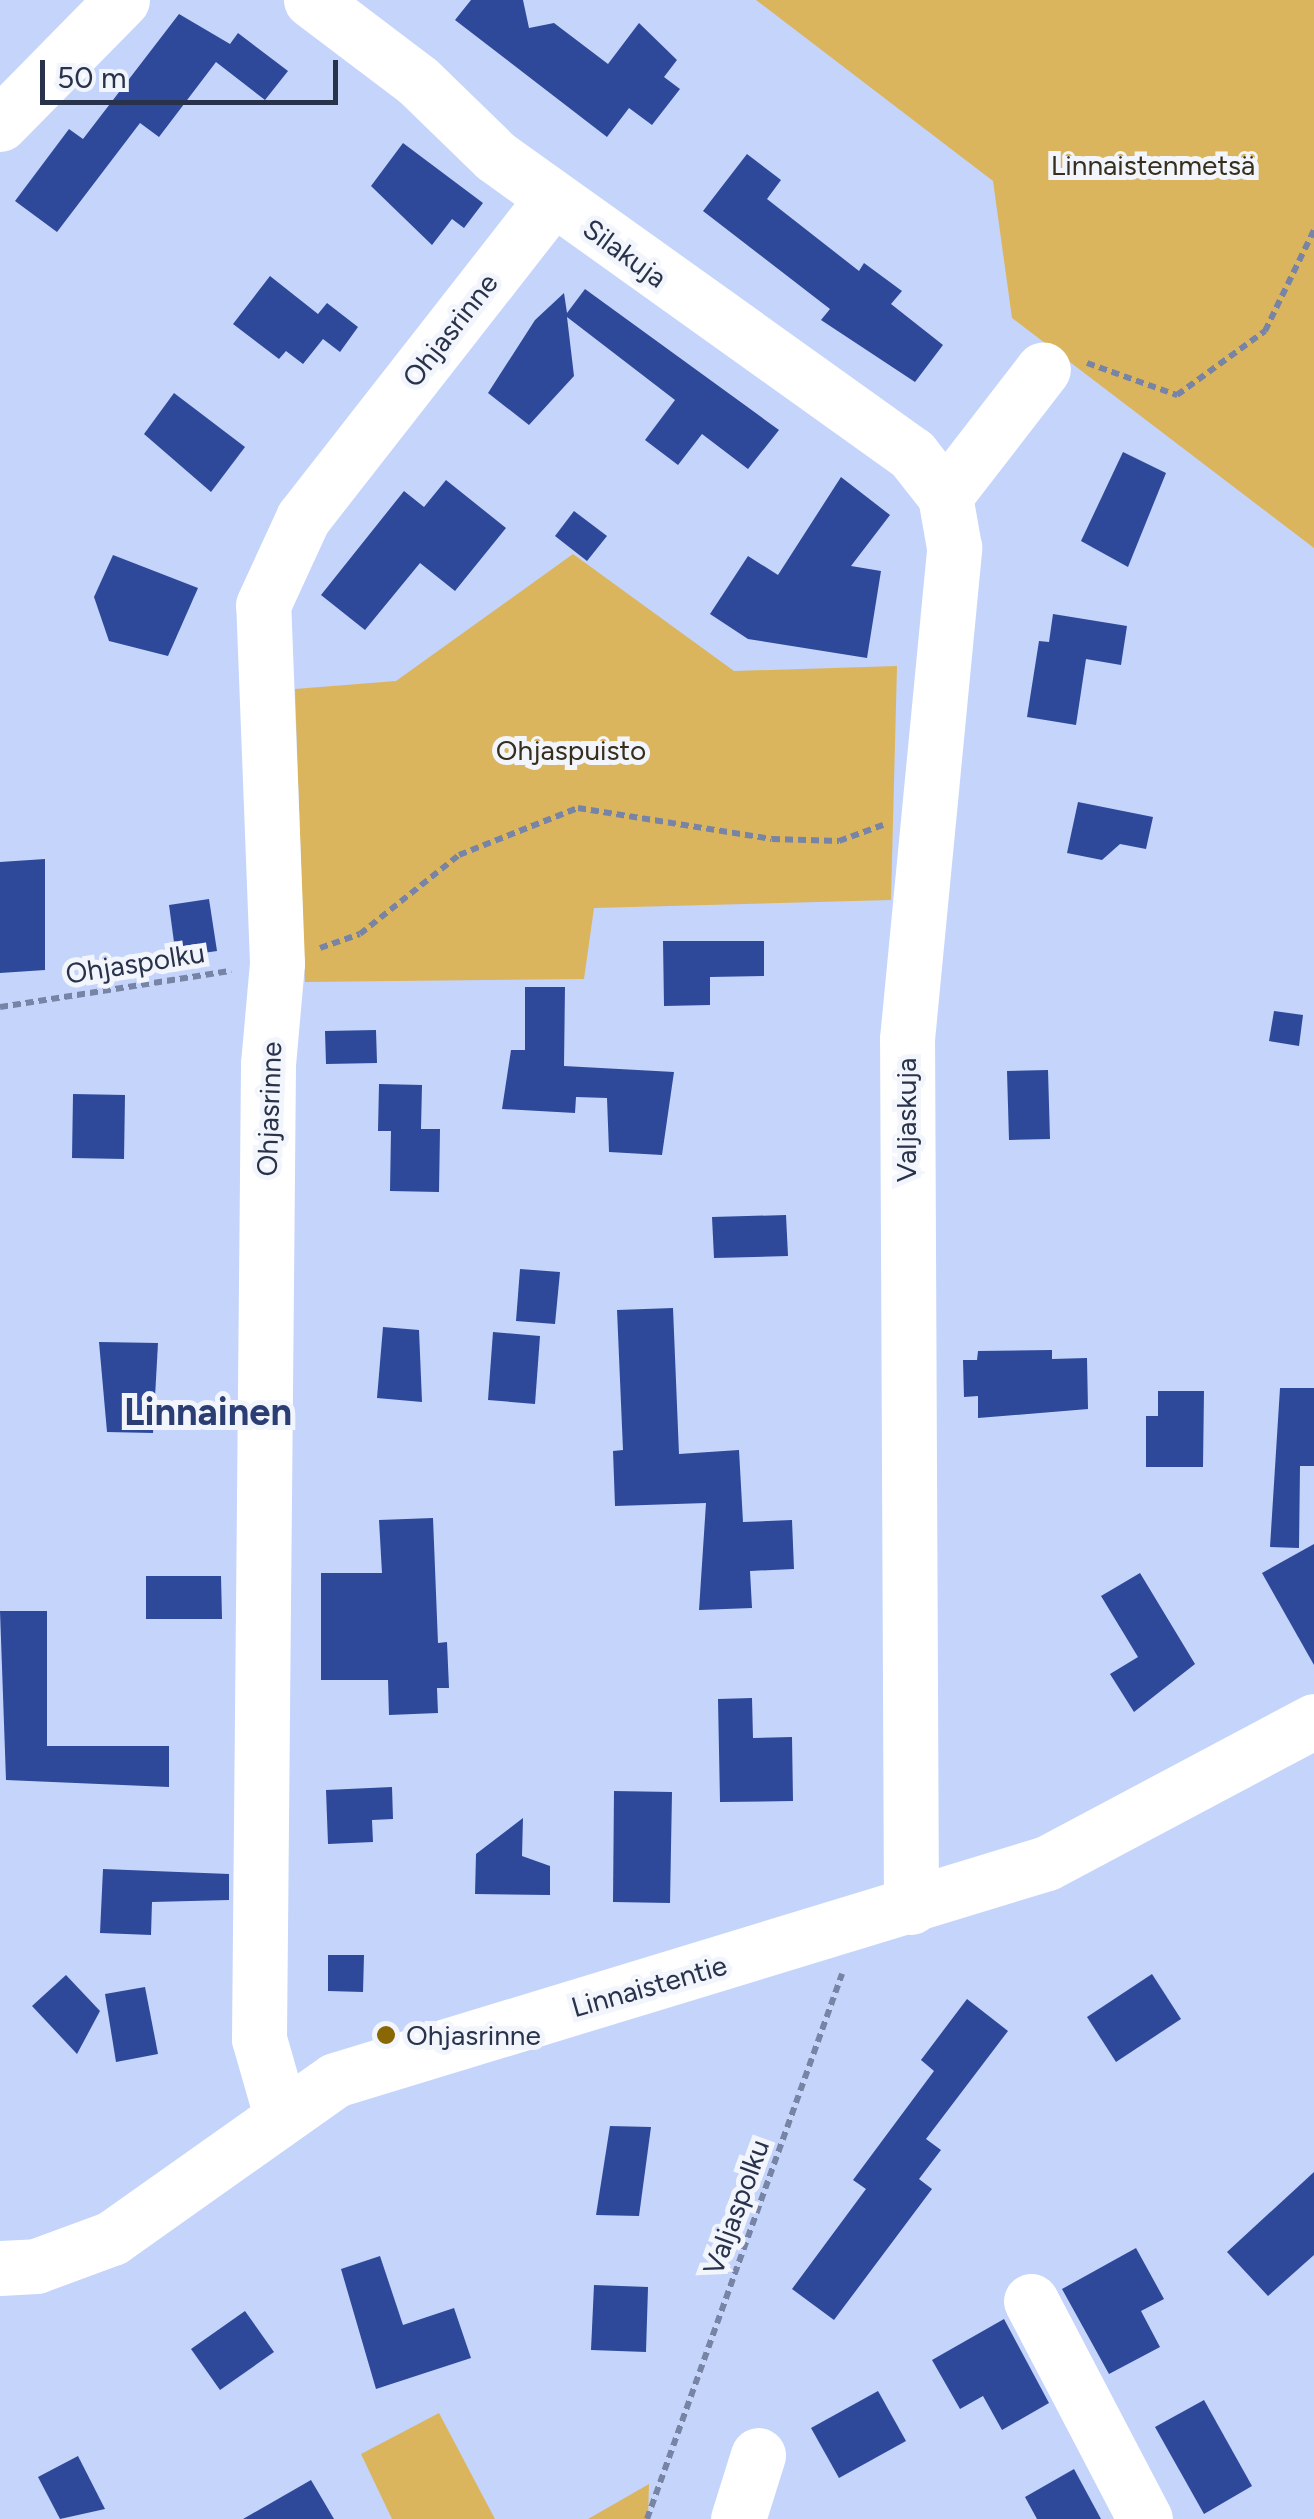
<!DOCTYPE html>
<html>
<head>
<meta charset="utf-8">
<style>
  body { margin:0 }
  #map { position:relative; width:1314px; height:2519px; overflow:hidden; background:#c4d4fb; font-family:Figtree,sans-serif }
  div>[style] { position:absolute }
  .green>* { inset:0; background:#dab55d }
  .building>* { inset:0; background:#2e499a }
  .path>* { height:6px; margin-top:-3px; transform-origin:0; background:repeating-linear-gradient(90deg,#7784a5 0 8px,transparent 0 13px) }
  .minor>* { height:55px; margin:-27.5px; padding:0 27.5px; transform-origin:27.5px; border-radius:27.5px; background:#fff }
  .dots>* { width:28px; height:28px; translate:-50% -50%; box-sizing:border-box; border:5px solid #f2f5fc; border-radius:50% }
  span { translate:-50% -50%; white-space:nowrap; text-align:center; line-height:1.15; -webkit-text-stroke:10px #f2f5fc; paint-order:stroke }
  .park-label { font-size:28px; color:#372f1c }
  .street-label { font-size:28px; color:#28324b }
  .poi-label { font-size:28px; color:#28324b }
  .left { translate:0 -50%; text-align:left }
  .district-label { font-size:38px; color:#2b3e73; font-weight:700 }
  .scale { position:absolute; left:40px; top:60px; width:298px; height:45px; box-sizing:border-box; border:5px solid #28324b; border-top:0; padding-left:12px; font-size:30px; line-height:35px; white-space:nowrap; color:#28324b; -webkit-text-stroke:8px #f2f5fc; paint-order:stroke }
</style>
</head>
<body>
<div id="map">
  <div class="green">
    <div style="clip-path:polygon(756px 0,1314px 0,1314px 548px,1012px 318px,993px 181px)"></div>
    <div style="clip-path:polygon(573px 554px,734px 671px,897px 666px,891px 900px,594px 908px,584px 979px,305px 982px,295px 689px,396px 681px)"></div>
    <div style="clip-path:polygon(439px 2413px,495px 2519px,392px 2519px,361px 2454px)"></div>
    <div style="clip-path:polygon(649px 2484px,648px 2519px,588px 2519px)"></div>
  </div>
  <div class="building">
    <div style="clip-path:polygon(471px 0,523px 0,529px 28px,554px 23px,608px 64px,639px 23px,677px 60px,664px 77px,680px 89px,652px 125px,629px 108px,607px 137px,455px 20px)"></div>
    <div style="clip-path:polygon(179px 14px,230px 44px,238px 33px,288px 71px,265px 100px,216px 62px,159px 137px,140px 123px,57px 232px,15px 201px,69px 129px,83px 139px)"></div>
    <div style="clip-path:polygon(403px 143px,483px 203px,464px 228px,452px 219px,432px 245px,371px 186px)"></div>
    <div style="clip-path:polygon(747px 154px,781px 180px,767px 199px,859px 271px,864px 263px,902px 291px,891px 304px,943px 345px,915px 382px,821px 320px,830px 309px,703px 211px)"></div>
    <div style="clip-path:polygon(270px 276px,318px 314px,327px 303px,358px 327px,340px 352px,323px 339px,303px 364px,286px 351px,279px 359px,233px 324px)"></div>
    <div style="clip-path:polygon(585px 289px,779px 430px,748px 469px,702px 434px,678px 465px,645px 440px,675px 400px,567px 317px,574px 376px,529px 425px,488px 393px,535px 320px,564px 293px,567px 313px)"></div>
    <div style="clip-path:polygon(174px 393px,245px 447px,211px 492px,144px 434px)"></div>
    <div style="clip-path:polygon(1123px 452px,1166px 473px,1128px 567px,1081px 541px)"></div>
    <div style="clip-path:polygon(841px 477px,890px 515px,851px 566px,881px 571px,867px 658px,748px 639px,710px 614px,748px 556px,778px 575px)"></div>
    <div style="clip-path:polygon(446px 480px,506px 528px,455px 591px,420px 563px,365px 630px,321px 595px,404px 491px,424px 507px)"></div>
    <div style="clip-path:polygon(574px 511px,607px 536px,587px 561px,555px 536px)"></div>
    <div style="clip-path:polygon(113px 555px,198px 588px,168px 656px,109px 641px,94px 597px)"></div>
    <div style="clip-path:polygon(1053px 614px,1127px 626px,1121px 665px,1086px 659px,1076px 725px,1027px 717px,1039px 641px,1049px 642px)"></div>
    <div style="clip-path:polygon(1078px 802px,1153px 817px,1146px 849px,1120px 844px,1102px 860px,1067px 853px)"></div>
    <div style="clip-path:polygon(45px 859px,45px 970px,0 973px,0 862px)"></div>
    <div style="clip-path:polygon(209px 899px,217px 951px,176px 957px,169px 905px)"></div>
    <div style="clip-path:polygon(663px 941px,764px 941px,764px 976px,710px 977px,710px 1005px,664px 1006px)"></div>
    <div style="clip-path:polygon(525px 987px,565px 987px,564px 1066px,674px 1072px,662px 1155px,609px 1152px,607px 1098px,576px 1097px,575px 1113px,502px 1109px,511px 1050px,525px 1050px)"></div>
    <div style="clip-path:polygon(1274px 1011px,1303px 1015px,1299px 1046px,1269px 1041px)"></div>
    <div style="clip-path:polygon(376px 1030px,377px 1063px,326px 1064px,325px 1031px)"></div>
    <div style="clip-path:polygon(1048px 1070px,1050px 1139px,1009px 1140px,1007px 1071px)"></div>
    <div style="clip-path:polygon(379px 1084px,422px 1085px,421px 1129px,440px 1129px,439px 1192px,390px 1191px,391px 1131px,378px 1131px)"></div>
    <div style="clip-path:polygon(73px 1094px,125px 1095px,124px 1159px,72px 1158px)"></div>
    <div style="clip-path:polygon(786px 1215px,788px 1256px,714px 1258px,712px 1217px)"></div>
    <div style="clip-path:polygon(520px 1269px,560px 1272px,555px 1324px,516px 1321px)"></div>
    <div style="clip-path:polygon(673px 1308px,679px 1454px,739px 1450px,743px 1522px,792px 1520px,794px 1569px,750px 1571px,752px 1608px,699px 1610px,706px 1503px,615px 1506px,613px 1451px,623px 1450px,617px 1310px)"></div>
    <div style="clip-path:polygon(383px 1327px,419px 1330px,422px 1402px,377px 1398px)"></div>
    <div style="clip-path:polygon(493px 1332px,540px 1336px,535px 1404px,488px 1400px)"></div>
    <div style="clip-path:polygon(99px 1342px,158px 1343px,153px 1433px,107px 1432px)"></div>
    <div style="clip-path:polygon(1052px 1350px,1052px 1359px,1087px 1358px,1088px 1409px,978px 1418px,978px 1396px,964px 1397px,963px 1360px,977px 1360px,978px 1351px)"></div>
    <div style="clip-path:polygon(1280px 1388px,1314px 1388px,1314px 1466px,1300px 1466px,1299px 1548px,1270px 1547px)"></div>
    <div style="clip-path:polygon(1158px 1391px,1204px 1391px,1203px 1467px,1146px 1467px,1146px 1416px,1158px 1416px)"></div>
    <div style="clip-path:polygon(433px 1518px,438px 1643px,447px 1642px,449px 1688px,437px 1688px,438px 1713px,389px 1715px,388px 1680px,321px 1680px,321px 1573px,382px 1573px,379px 1520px)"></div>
    <div style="clip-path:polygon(1314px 1544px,1314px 1665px,1262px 1573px)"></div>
    <div style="clip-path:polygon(1140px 1573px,1195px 1664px,1134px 1712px,1110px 1674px,1138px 1657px,1101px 1596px)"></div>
    <div style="clip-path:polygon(146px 1576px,221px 1576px,222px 1619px,146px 1619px)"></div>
    <div style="clip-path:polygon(0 1611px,47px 1611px,47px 1746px,169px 1746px,169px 1787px,6px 1780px)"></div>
    <div style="clip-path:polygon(752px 1698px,753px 1738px,792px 1737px,793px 1801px,720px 1802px,718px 1699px)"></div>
    <div style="clip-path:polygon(392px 1787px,393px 1819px,372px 1820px,373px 1842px,328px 1844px,326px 1790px)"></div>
    <div style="clip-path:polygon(614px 1791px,672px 1792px,670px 1903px,613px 1902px)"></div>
    <div style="clip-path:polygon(523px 1818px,522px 1856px,550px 1866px,550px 1895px,475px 1894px,476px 1854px)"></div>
    <div style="clip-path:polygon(103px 1869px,229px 1874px,229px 1900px,152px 1902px,151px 1935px,100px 1933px)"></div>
    <div style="clip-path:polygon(328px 1955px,364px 1955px,363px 1992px,328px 1991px)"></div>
    <div style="clip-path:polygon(1152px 1974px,1181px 2019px,1116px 2062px,1087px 2017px)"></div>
    <div style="clip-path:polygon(66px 1975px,100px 2011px,77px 2054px,32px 2006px)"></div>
    <div style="clip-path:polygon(145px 1987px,158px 2054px,116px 2062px,105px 1994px)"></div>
    <div style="clip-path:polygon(967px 1999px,1008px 2031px,926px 2139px,941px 2150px,919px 2179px,932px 2189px,834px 2320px,792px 2289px,866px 2189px,853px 2180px,934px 2071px,921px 2060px)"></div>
    <div style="clip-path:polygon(610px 2126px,651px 2127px,639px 2216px,596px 2215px)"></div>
    <div style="clip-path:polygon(1314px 2172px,1314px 2255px,1268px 2296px,1227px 2252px)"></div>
    <div style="clip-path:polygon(1136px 2248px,1164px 2299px,1141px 2311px,1160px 2347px,1109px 2374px,1062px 2289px)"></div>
    <div style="clip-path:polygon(380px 2256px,403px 2325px,454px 2308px,471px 2358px,376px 2389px,341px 2269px)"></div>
    <div style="clip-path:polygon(594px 2285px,648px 2287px,646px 2352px,591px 2350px)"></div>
    <div style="clip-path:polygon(245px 2311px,274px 2352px,220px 2390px,191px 2349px)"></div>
    <div style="clip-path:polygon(1004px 2319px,1049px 2403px,1002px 2430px,983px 2396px,960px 2409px,932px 2360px)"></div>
    <div style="clip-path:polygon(878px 2391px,906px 2441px,839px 2478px,811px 2428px)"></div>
    <div style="clip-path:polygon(1204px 2400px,1252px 2486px,1204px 2514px,1155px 2427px)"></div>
    <div style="clip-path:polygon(78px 2456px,105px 2509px,60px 2519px,38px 2477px)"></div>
    <div style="clip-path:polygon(1074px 2469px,1101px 2519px,1037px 2519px,1025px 2497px)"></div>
    <div style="clip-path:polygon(311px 2480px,334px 2519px,243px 2519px)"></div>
  </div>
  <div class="path">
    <div style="left:1087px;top:363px;width:96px;rotate:19.6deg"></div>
    <div style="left:1177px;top:395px;width:109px;rotate:-36deg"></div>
    <div style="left:1265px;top:331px;width:112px;rotate:-64.1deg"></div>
    <div style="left:320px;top:948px;width:42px;rotate:-19.3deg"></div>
    <div style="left:360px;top:934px;width:127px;rotate:-38.6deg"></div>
    <div style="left:459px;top:855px;width:128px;rotate:-21.6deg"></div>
    <div style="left:578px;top:808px;width:196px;rotate:9.1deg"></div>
    <div style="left:772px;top:839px;width:67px;rotate:1.7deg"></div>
    <div style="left:839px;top:841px;width:47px;rotate:-20deg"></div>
    <div style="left:0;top:1007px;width:234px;rotate:-8.9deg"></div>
    <div style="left:647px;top:2519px;width:579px;rotate:-70.31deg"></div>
  </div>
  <div class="minor">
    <div style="left:311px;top:0;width:134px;rotate:37.1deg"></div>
    <div style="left:418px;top:81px;width:107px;rotate:44.2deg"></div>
    <div style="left:495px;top:156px;width:513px;rotate:35.55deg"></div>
    <div style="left:912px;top:454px;width:53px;rotate:51.8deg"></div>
    <div style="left:0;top:124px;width:174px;rotate:-45.5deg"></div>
    <div style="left:911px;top:1907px;width:868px;rotate:-90.26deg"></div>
    <div style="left:907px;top:1039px;width:494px;rotate:-84.5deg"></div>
    <div style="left:954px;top:547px;width:52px;rotate:-100deg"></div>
    <div style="left:945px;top:496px;width:160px;rotate:-52.3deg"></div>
    <div style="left:280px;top:2112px;width:76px;rotate:-106deg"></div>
    <div style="left:259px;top:2039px;width:975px;rotate:-89.47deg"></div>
    <div style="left:268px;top:1064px;width:101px;rotate:-84.9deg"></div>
    <div style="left:277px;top:963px;width:358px;rotate:-92.2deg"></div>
    <div style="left:263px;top:605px;width:96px;rotate:-65.3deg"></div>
    <div style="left:303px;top:518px;width:405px;rotate:-52deg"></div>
    <div style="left:0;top:2268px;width:36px;rotate:-3deg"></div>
    <div style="left:36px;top:2266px;width:81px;rotate:-20.2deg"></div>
    <div style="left:112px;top:2238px;width:273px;rotate:-35.3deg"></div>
    <div style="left:335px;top:2080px;width:744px;rotate:-16.95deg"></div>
    <div style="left:1047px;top:1863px;width:302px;rotate:-28deg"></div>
    <div style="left:1031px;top:2301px;width:246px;rotate:62.4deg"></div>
    <div style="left:738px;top:2519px;width:67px;rotate:-72.6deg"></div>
  </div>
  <div class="dots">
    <div style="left:386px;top:2035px;background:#886704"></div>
  </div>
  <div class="park-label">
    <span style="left:1153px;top:165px">Linnaistenmetsä</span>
    <span style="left:571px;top:750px">Ohjaspuisto</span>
  </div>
  <div class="street-label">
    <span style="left:625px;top:253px;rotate:36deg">Silakuja</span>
    <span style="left:450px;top:330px;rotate:-52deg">Ohjasrinne</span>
    <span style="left:135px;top:963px;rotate:-9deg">Ohjaspolku</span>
    <span style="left:269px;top:1109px;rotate:-88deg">Ohjasrinne</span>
    <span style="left:906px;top:1120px;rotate:-90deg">Valjaskuja</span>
    <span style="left:649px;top:1986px;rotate:-16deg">Linnaistentie</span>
    <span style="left:736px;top:2207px;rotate:-70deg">Valjaspolku</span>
  </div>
  <div class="poi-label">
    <span class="left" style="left:406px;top:2035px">Ohjasrinne</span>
  </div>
  <div class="district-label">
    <span style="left:208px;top:1413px">Linnainen</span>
  </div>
  <div class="scale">50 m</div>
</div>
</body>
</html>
